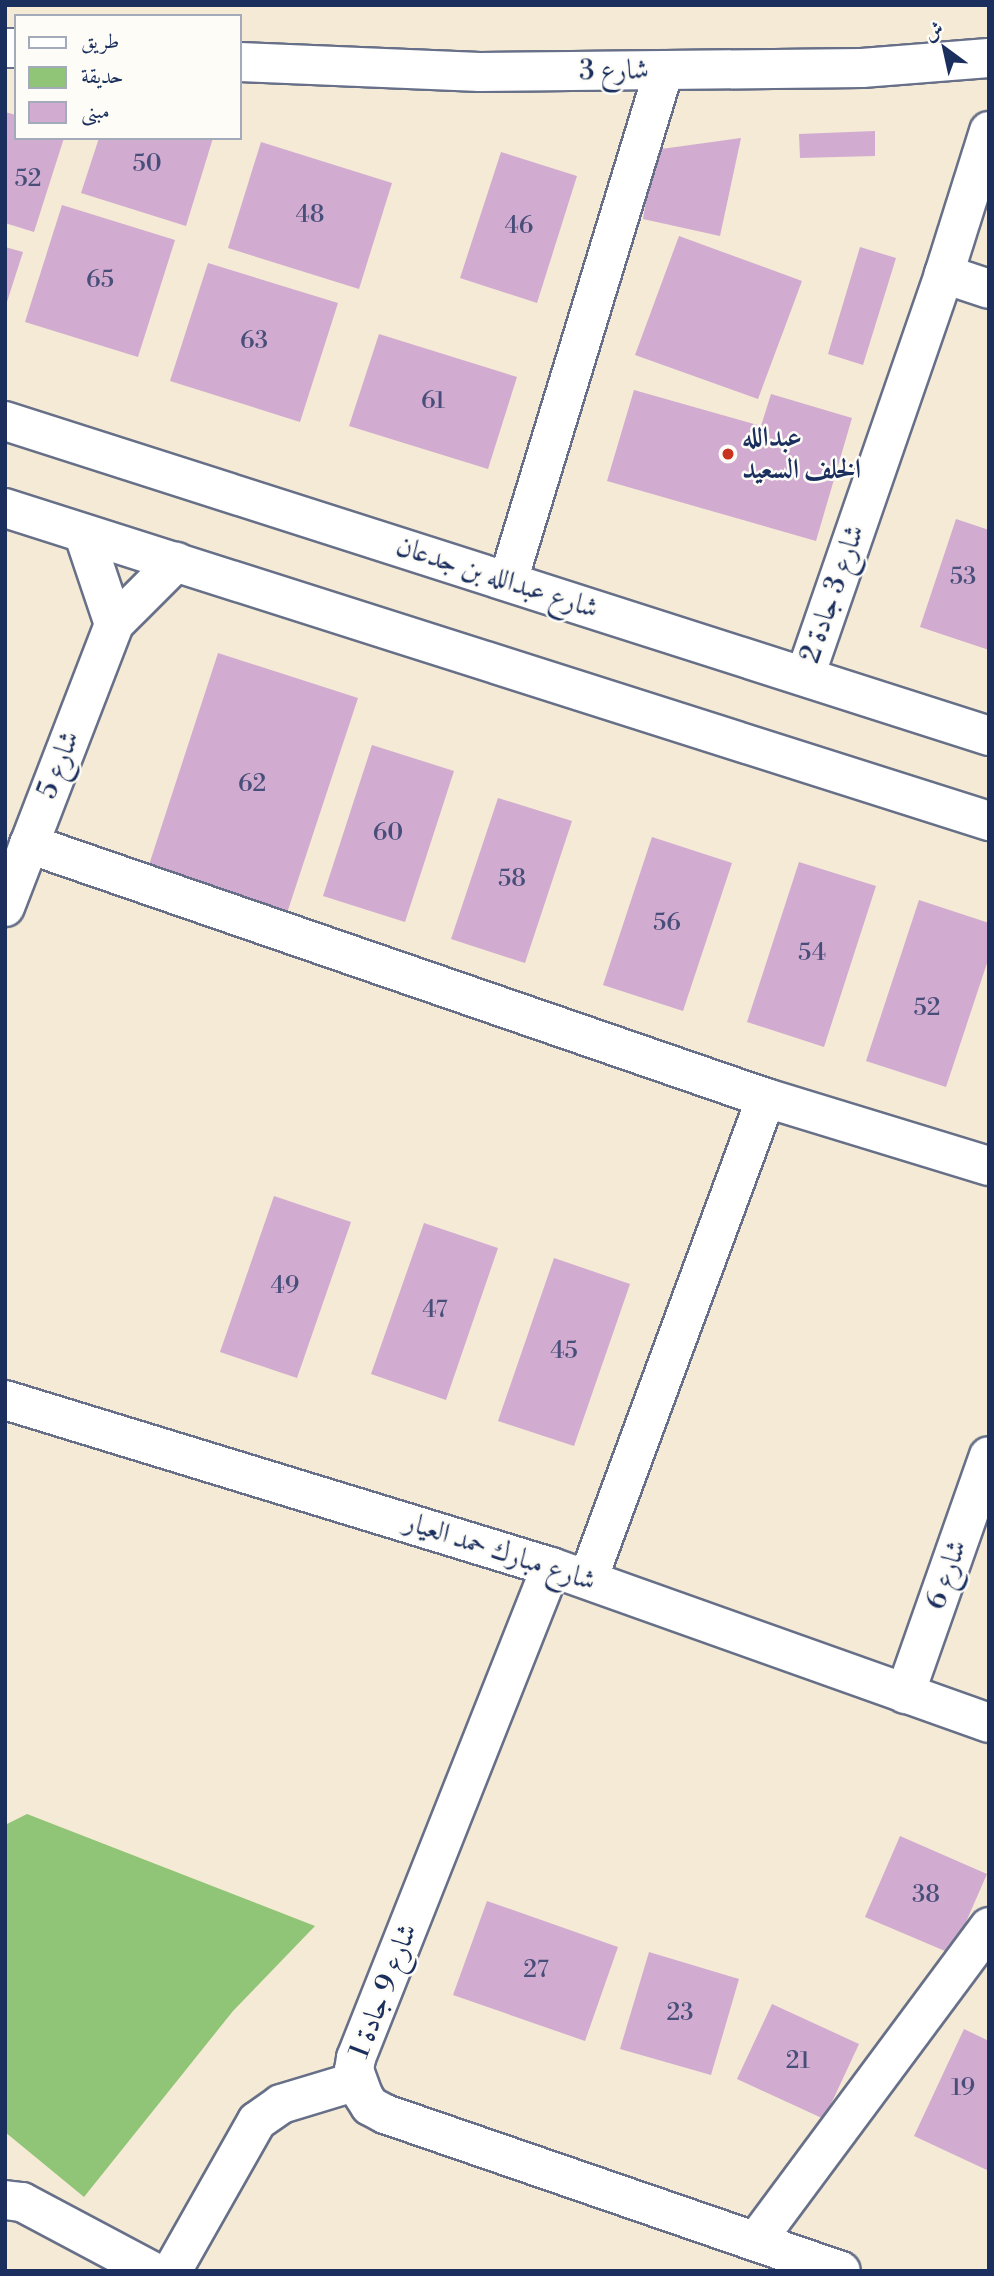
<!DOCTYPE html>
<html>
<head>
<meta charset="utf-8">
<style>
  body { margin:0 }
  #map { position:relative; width:994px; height:2276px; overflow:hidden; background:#f4ead5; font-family:"Libre Bodoni",Amiri,serif }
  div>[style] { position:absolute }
  .green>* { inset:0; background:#90c476 }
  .building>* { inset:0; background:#d1acd0 }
  .roads { filter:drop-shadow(2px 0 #677088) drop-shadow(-2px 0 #677088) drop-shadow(0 2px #677088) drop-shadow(0 -2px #677088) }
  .minor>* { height:38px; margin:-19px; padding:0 19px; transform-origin:19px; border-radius:19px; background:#fff }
  .dots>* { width:19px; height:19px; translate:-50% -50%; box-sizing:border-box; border:4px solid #fdfcf7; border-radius:50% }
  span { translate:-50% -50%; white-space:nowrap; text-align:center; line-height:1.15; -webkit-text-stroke:5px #fdfcf7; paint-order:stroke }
  .number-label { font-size:24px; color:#484e7a }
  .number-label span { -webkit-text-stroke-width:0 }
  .street-label { font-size:28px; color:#1b2f5e }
  .poi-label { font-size:28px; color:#1b2f5e; font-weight:700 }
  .left { translate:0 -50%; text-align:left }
  .frame { position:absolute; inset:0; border:7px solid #1b2f5e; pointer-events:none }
  .legend { position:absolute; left:14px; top:14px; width:228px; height:126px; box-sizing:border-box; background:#fdfcf7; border:2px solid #a3aaba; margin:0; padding:9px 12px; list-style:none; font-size:21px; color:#1b2f5e }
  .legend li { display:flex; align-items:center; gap:14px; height:35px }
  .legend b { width:35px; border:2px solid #a3aaba }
  .north { position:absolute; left:910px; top:14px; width:70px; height:70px; -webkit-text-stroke:5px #fdfcf7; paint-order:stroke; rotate:327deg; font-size:19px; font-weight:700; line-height:28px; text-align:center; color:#1b2f5e }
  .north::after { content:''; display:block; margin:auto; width:24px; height:32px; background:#1b2f5e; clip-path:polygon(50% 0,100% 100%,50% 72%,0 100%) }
</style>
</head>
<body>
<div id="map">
  <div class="green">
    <div style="clip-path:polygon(27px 1814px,315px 1926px,233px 2011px,84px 2197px,5px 2132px,5px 1825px)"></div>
  </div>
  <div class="building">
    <div style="clip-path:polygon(5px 112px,16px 115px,16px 138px,64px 138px,34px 232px,5px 223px)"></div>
    <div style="clip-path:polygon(875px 131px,875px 156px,800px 158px,799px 134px)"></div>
    <div style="clip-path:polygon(99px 138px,213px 138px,186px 226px,81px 193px)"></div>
    <div style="clip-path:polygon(741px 138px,720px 236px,643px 219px,654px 150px)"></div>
    <div style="clip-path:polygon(261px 142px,392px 183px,359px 289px,228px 248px)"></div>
    <div style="clip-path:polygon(501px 152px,577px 176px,537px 303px,460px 278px)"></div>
    <div style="clip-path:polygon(62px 205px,175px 240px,138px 357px,25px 322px)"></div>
    <div style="clip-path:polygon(679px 236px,802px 281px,758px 399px,635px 355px)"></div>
    <div style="clip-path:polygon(5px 247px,23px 252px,6px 305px,5px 305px)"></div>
    <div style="clip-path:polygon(860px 247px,896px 258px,863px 365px,828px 354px)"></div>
    <div style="clip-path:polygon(208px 263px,338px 303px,300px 422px,170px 381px)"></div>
    <div style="clip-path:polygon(379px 334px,517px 377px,488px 469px,349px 426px)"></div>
    <div style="clip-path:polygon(634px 390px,761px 426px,771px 394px,852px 418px,816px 541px,607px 481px)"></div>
    <div style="clip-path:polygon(956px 519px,989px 530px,989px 650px,920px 627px)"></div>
    <div style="clip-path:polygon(218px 653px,358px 698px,286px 916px,147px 871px)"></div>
    <div style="clip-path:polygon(372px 745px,454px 771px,405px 922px,323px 896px)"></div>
    <div style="clip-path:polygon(498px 798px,572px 821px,525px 963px,451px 939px)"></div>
    <div style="clip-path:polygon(652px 837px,732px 863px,683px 1011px,603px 985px)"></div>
    <div style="clip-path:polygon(799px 862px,876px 886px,824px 1047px,747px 1022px)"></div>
    <div style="clip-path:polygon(919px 900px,989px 923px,989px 957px,946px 1087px,866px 1061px)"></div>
    <div style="clip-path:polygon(274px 1196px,351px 1222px,297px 1378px,220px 1352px)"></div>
    <div style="clip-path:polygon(424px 1223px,498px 1248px,446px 1400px,371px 1374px)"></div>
    <div style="clip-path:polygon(554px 1258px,630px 1284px,574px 1446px,498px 1421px)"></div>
    <div style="clip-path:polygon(900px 1836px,987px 1874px,952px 1954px,865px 1917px)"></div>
    <div style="clip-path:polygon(487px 1901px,618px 1947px,585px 2041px,453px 1995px)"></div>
    <div style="clip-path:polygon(649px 1952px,739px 1979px,711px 2075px,620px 2049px)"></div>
    <div style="clip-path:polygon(772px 2004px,859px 2044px,824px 2119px,737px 2079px)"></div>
    <div style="clip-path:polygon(964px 2029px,989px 2041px,989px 2171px,914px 2136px)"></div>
  </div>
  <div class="roads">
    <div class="minor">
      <div style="left:5px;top:48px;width:11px"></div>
      <div style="left:240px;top:62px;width:240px;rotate:2.4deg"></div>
      <div style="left:480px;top:72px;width:382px;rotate:-0.6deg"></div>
      <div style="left:862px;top:68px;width:127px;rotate:-4.5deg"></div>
      <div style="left:944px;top:274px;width:47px;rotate:18.4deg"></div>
      <div style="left:5px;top:421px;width:1033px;rotate:17.75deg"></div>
      <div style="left:5px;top:508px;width:1033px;rotate:17.65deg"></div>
      <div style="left:84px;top:535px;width:94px;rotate:71.4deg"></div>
      <div style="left:508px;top:581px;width:534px;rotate:-73.02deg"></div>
      <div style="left:805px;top:676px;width:425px;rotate:-70.9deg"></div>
      <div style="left:944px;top:274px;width:150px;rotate:-72.5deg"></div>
      <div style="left:29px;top:844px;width:780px;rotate:19.02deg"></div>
      <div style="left:766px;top:1098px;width:233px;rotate:17deg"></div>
      <div style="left:5px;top:907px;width:303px;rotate:-68.9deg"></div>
      <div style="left:114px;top:624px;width:88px;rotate:-45deg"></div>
      <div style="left:5px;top:1400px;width:571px;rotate:17.01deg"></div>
      <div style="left:551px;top:1567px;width:465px;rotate:19.6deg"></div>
      <div style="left:551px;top:1567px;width:528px;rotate:111.66deg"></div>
      <div style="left:356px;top:2058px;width:12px;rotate:99deg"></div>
      <div style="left:354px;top:2070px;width:27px;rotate:70deg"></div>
      <div style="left:363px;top:2095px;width:13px;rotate:58deg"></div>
      <div style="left:370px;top:2106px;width:17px;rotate:28deg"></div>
      <div style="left:385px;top:2114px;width:482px;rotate:19deg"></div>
      <div style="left:588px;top:1579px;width:513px;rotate:-69.69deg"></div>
      <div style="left:905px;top:1694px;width:252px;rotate:-70.6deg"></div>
      <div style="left:5px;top:2200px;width:17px;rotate:7deg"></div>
      <div style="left:22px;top:2202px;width:147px;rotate:28deg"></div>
      <div style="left:756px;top:2241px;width:391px;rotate:-53.4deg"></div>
      <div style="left:172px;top:2271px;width:172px;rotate:-60.5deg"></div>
      <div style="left:257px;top:2121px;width:29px;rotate:-35deg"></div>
      <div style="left:281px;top:2104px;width:79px;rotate:-16.8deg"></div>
    </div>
  </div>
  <div class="dots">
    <div style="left:728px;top:454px;background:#c8321e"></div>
  </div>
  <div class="number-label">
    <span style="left:147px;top:165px">50</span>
    <span style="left:28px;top:180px">52</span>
    <span style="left:310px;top:216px">48</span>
    <span style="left:519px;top:227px">46</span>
    <span style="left:100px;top:281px">65</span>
    <span style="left:254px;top:342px">63</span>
    <span style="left:433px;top:402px">61</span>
    <span style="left:963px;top:578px">53</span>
    <span style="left:252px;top:785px">62</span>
    <span style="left:388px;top:834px">60</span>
    <span style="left:512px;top:880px">58</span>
    <span style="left:667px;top:924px">56</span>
    <span style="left:812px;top:954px">54</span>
    <span style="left:927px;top:1009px">52</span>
    <span style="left:285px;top:1287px">49</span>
    <span style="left:435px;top:1311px">47</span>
    <span style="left:564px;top:1352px">45</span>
    <span style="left:926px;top:1896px">38</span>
    <span style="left:536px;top:1971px">27</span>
    <span style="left:680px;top:2014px">23</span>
    <span style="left:798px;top:2062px">21</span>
    <span style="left:963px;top:2089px">19</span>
  </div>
  <div class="street-label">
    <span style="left:614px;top:71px;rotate:-1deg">شارع 3</span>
    <span style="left:497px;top:578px;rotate:18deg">شارع عبدالله بن جدعان</span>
    <span style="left:833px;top:594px;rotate:-71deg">شارع 3 جادة 2</span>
    <span style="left:59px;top:765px;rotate:-69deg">شارع 5</span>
    <span style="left:500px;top:1552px;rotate:18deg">شارع مبارك حمد العيار</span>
    <span style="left:947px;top:1575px;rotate:-71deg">شارع 6</span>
    <span style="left:384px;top:1991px;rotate:-69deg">شارع 9 جادة 1</span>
  </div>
  <div class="poi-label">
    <span class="left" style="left:742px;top:454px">عبدالله<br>الخلف السعيد</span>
  </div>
  <div class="frame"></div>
  <ul class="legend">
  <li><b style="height:9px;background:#fff"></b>طريق</li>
  <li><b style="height:19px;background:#90c476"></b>حديقة</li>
  <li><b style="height:19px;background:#d1acd0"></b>مبنى</li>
  </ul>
  <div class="north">ش</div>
</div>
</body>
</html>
